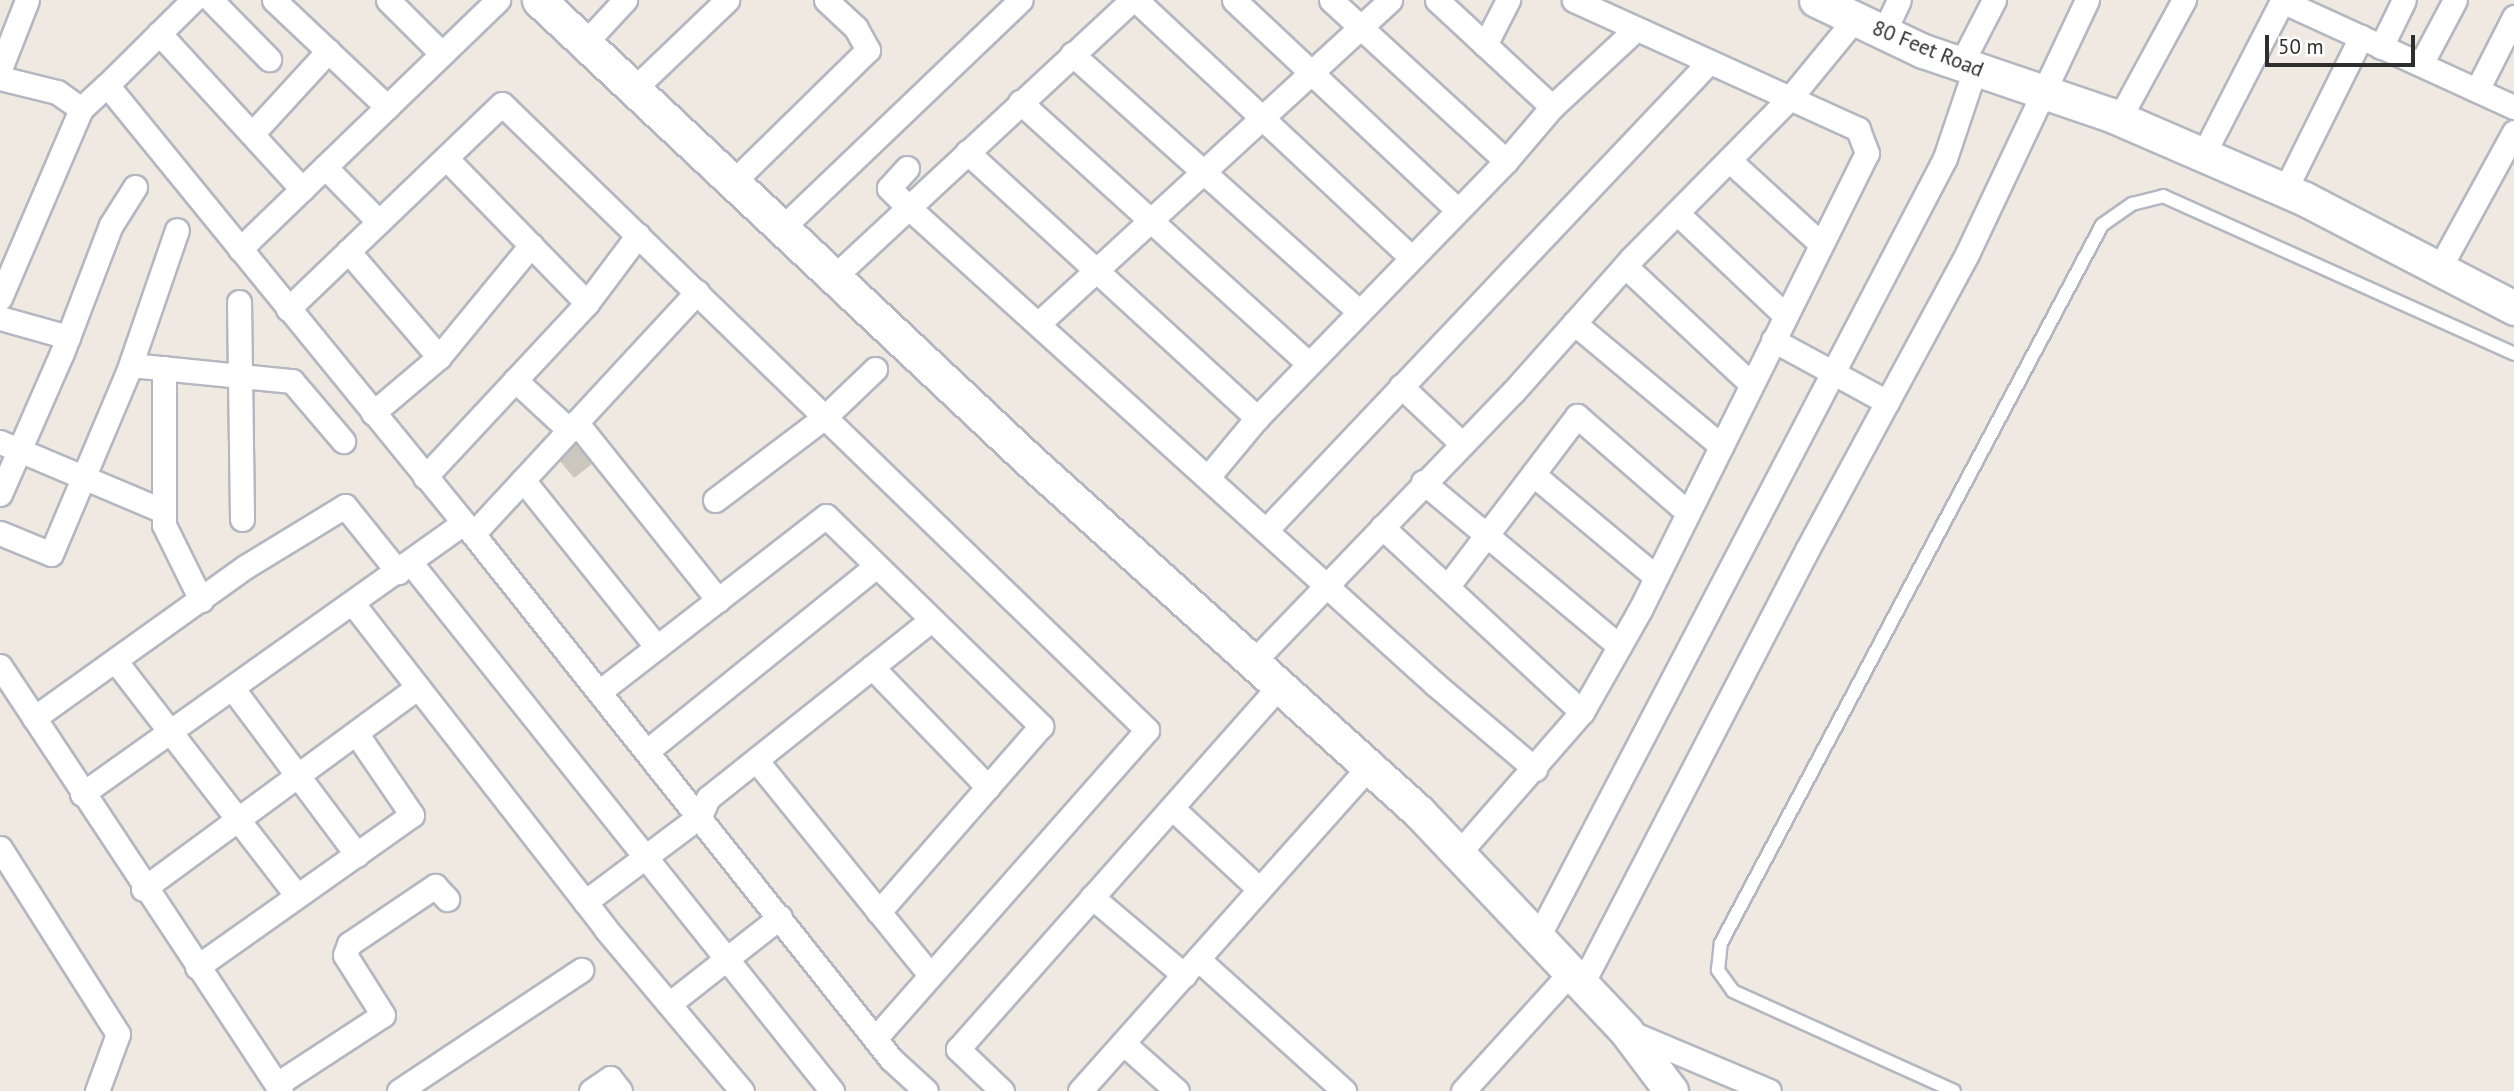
<!DOCTYPE html>
<html>
<head>
<meta charset="utf-8">
<style>
  body { margin:0 }
  #map { position:relative; width:2514px; height:1091px; overflow:hidden; background:#efe9e1; font-family:"PT Sans",sans-serif }
  div>[style] { position:absolute }
  .building>* { inset:0; background:#cbc7bf }
  .roads { filter:drop-shadow(2px 0 #b4b7c1) drop-shadow(-2px 0 #b4b7c1) drop-shadow(0 2px #b4b7c1) drop-shadow(0 -2px #b4b7c1) }
  .lane>* { height:12px; margin:-6px; padding:0 6px; transform-origin:6px; border-radius:6px; background:#fff }
  .street>* { height:23px; margin:-11.5px; padding:0 11.5px; transform-origin:11.5px; border-radius:11.5px; background:#fff }
  .secondary>* { height:33px; margin:-16.5px; padding:0 16.5px; transform-origin:16.5px; border-radius:16.5px; background:#fff }
  span { translate:-50% -50%; white-space:nowrap; text-align:center; line-height:1.15; -webkit-text-stroke:7px #fff; paint-order:stroke }
  .street-label { font-size:21px; color:#2e2e2e }
  .scale { position:absolute; left:2265px; top:35px; width:150px; height:32px; box-sizing:border-box; border:4px solid #2e2e2e; border-top:0; padding-left:9px; font-size:21px; line-height:24px; white-space:nowrap; color:#2e2e2e; -webkit-text-stroke:5px #fff; paint-order:stroke }
</style>
</head>
<body>
<div id="map">
  <div class="building">
    <div style="clip-path:polygon(576px 444px,592px 464px,574px 478px,560px 461px)"></div>
  </div>
  <div class="roads">
    <div class="lane">
      <div style="left:1954px;top:1091px;width:243px;rotate:-155.7deg"></div>
      <div style="left:1733px;top:991px;width:26px;rotate:-126deg"></div>
      <div style="left:1718px;top:970px;width:27px;rotate:-84deg"></div>
      <div style="left:1721px;top:943px;width:813px;rotate:-62.05deg"></div>
      <div style="left:2102px;top:225px;width:37px;rotate:-35deg"></div>
      <div style="left:2132px;top:204px;width:32px;rotate:-14deg"></div>
      <div style="left:2163px;top:196px;width:385px;rotate:24.2deg"></div>
    </div>
    <div class="street">
      <div style="left:193px;top:0;width:121px;rotate:135.3deg"></div>
      <div style="left:107px;top:85px;width:579px;rotate:50.81deg"></div>
      <div style="left:473px;top:534px;width:671px;rotate:51.47deg"></div>
      <div style="left:891px;top:1059px;width:47px;rotate:42.4deg"></div>
      <div style="left:211px;top:0;width:83px;rotate:45.5deg"></div>
      <div style="left:274px;top:0;width:156px;rotate:43.4deg"></div>
      <div style="left:388px;top:0;width:76px;rotate:45deg"></div>
      <div style="left:1136px;top:0;width:376px;rotate:43.1deg"></div>
      <div style="left:1234px;top:0;width:307px;rotate:43.2deg"></div>
      <div style="left:1331px;top:0;width:238px;rotate:42.6deg"></div>
      <div style="left:1437px;top:0;width:157px;rotate:42.9deg"></div>
      <div style="left:1884px;top:32px;width:35px;rotate:-65deg"></div>
      <div style="left:159px;top:33px;width:212px;rotate:47.5deg"></div>
      <div style="left:585px;top:43px;width:59px;rotate:-47.1deg"></div>
      <div style="left:1485px;top:45px;width:51px;rotate:-62.9deg"></div>
      <div style="left:2381px;top:47px;width:52px;rotate:-63.9deg"></div>
      <div style="left:1072px;top:54px;width:385px;rotate:41.9deg"></div>
      <div style="left:1961px;top:64px;width:72px;rotate:-62.7deg"></div>
      <div style="left:2421px;top:64px;width:72px;rotate:-62deg"></div>
      <div style="left:0;top:69px;width:74px;rotate:-68.6deg"></div>
      <div style="left:0;top:78px;width:59px;rotate:13.8deg"></div>
      <div style="left:57px;top:92px;width:29px;rotate:35deg"></div>
      <div style="left:81px;top:109px;width:35px;rotate:-43deg"></div>
      <div style="left:634px;top:89px;width:129px;rotate:-43.7deg"></div>
      <div style="left:2477px;top:90px;width:82px;rotate:-63.1deg"></div>
      <div style="left:1020px;top:102px;width:389px;rotate:42.2deg"></div>
      <div style="left:2119px;top:119px;width:136px;rotate:-61.4deg"></div>
      <div style="left:252px;top:134px;width:113px;rotate:-47.5deg"></div>
      <div style="left:967px;top:152px;width:394px;rotate:42.5deg"></div>
      <div style="left:2203px;top:155px;width:173px;rotate:-62.8deg"></div>
      <div style="left:2282px;top:1px;width:255px;rotate:24.6deg"></div>
      <div style="left:1729px;top:160px;width:123px;rotate:42.4deg"></div>
      <div style="left:325px;top:167px;width:77px;rotate:45.5deg"></div>
      <div style="left:907px;top:168px;width:27px;rotate:132deg"></div>
      <div style="left:889px;top:188px;width:27px;rotate:45deg"></div>
      <div style="left:908px;top:207px;width:712px;rotate:42.15deg"></div>
      <div style="left:1436px;top:685px;width:130px;rotate:40.3deg"></div>
      <div style="left:733px;top:182px;width:189px;rotate:-44.4deg"></div>
      <div style="left:868px;top:50px;width:25px;rotate:-119deg"></div>
      <div style="left:856px;top:28px;width:41px;rotate:-137deg"></div>
      <div style="left:2285px;top:190px;width:171px;rotate:-63.6deg"></div>
      <div style="left:1677px;top:213px;width:149px;rotate:43.4deg"></div>
      <div style="left:782px;top:228px;width:330px;rotate:-43.7deg"></div>
      <div style="left:240px;top:249px;width:359px;rotate:-44deg"></div>
      <div style="left:348px;top:251px;width:140px;rotate:49.4deg"></div>
      <div style="left:1625px;top:266px;width:173px;rotate:43.1deg"></div>
      <div style="left:2439px;top:269px;width:156px;rotate:-61.3deg"></div>
      <div style="left:834px;top:277px;width:407px;rotate:-42.9deg"></div>
      <div style="left:0;top:298px;width:206px;rotate:-66.8deg"></div>
      <div style="left:239px;top:302px;width:217px;rotate:89.2deg"></div>
      <div style="left:587px;top:303px;width:85px;rotate:-53.1deg"></div>
      <div style="left:288px;top:309px;width:296px;rotate:-43.8deg"></div>
      <div style="left:502px;top:104px;width:899px;rotate:44.14deg"></div>
      <div style="left:1147px;top:730px;width:411px;rotate:131.4deg"></div>
      <div style="left:0;top:318px;width:71px;rotate:15.6deg"></div>
      <div style="left:1039px;top:323px;width:477px;rotate:-42.6deg"></div>
      <div style="left:1574px;top:323px;width:192px;rotate:39.9deg"></div>
      <div style="left:1773px;top:340px;width:130px;rotate:28.5deg"></div>
      <div style="left:131px;top:365px;width:162px;rotate:5.7deg"></div>
      <div style="left:292px;top:381px;width:79px;rotate:49.6deg"></div>
      <div style="left:164px;top:368px;width:157px;rotate:90deg"></div>
      <div style="left:164px;top:525px;width:84px;rotate:63.7deg"></div>
      <div style="left:515px;top:380px;width:74px;rotate:42.8deg"></div>
      <div style="left:1401px;top:386px;width:83px;rotate:43.5deg"></div>
      <div style="left:373px;top:413px;width:87px;rotate:-40.3deg"></div>
      <div style="left:439px;top:357px;width:145px;rotate:-50.6deg"></div>
      <div style="left:576px;top:422px;width:228px;rotate:51.4deg"></div>
      <div style="left:0;top:442px;width:177px;rotate:22.9deg"></div>
      <div style="left:425px;top:477px;width:238px;rotate:-47deg"></div>
      <div style="left:587px;top:303px;width:202px;rotate:-134.2deg"></div>
      <div style="left:1208px;top:477px;width:77px;rotate:-50.3deg"></div>
      <div style="left:1257px;top:418px;width:358px;rotate:-45.9deg"></div>
      <div style="left:1506px;top:161px;width:71px;rotate:-49.6deg"></div>
      <div style="left:1552px;top:107px;width:115px;rotate:-42.9deg"></div>
      <div style="left:523px;top:480px;width:214px;rotate:51.3deg"></div>
      <div style="left:1423px;top:482px;width:256px;rotate:39.9deg"></div>
      <div style="left:0;top:494px;width:154px;rotate:-66.3deg"></div>
      <div style="left:62px;top:353px;width:137px;rotate:-69.1deg"></div>
      <div style="left:111px;top:225px;width:45px;rotate:-57.7deg"></div>
      <div style="left:715px;top:500px;width:139px;rotate:-37.1deg"></div>
      <div style="left:826px;top:416px;width:68px;rotate:-43.8deg"></div>
      <div style="left:1382px;top:527px;width:272px;rotate:42.8deg"></div>
      <div style="left:1266px;top:530px;width:644px;rotate:-46.57deg"></div>
      <div style="left:0;top:533px;width:55px;rotate:22.4deg"></div>
      <div style="left:51px;top:554px;width:198px;rotate:-67.1deg"></div>
      <div style="left:128px;top:372px;width:150px;rotate:-71deg"></div>
      <div style="left:473px;top:534px;width:330px;rotate:-47.2deg"></div>
      <div style="left:410px;top:562px;width:677px;rotate:51.42deg"></div>
      <div style="left:1656px;top:577px;width:160px;rotate:-140.1deg"></div>
      <div style="left:1533px;top:474px;width:73px;rotate:-52.8deg"></div>
      <div style="left:1577px;top:416px;width:147px;rotate:41.1deg"></div>
      <div style="left:1447px;top:587px;width:142px;rotate:-52.7deg"></div>
      <div style="left:354px;top:605px;width:409px;rotate:52.1deg"></div>
      <div style="left:605px;top:928px;width:213px;rotate:50deg"></div>
      <div style="left:1253px;top:662px;width:375px;rotate:-46.1deg"></div>
      <div style="left:1513px;top:392px;width:178px;rotate:-48.4deg"></div>
      <div style="left:1631px;top:259px;width:226px;rotate:-45.4deg"></div>
      <div style="left:1790px;top:98px;width:102px;rotate:-50.6deg"></div>
      <div style="left:117px;top:663px;width:294px;rotate:52.3deg"></div>
      <div style="left:0;top:666px;width:509px;rotate:56.53deg"></div>
      <div style="left:872px;top:667px;width:167px;rotate:46deg"></div>
      <div style="left:233px;top:689px;width:207px;rotate:53.2deg"></div>
      <div style="left:599px;top:692px;width:287px;rotate:-37.8deg"></div>
      <div style="left:826px;top:516px;width:301px;rotate:44.3deg"></div>
      <div style="left:1041px;top:726px;width:247px;rotate:131.1deg"></div>
      <div style="left:34px;top:718px;width:259px;rotate:-35.6deg"></div>
      <div style="left:245px;top:567px;width:117px;rotate:-31.4deg"></div>
      <div style="left:345px;top:506px;width:85px;rotate:51.2deg"></div>
      <div style="left:647px;top:751px;width:293px;rotate:-38.9deg"></div>
      <div style="left:756px;top:760px;width:277px;rotate:51deg"></div>
      <div style="left:82px;top:794px;width:468px;rotate:-35.4deg"></div>
      <div style="left:1172px;top:808px;width:117px;rotate:42.9deg"></div>
      <div style="left:0;top:848px;width:220px;rotate:57.6deg"></div>
      <div style="left:118px;top:1034px;width:61px;rotate:110.2deg"></div>
      <div style="left:1458px;top:854px;width:189px;rotate:-48.9deg"></div>
      <div style="left:1582px;top:712px;width:117px;rotate:-60.4deg"></div>
      <div style="left:1640px;top:610px;width:510px;rotate:-63.59deg"></div>
      <div style="left:1867px;top:153px;width:26px;rotate:-111deg"></div>
      <div style="left:1858px;top:129px;width:312px;rotate:-155.6deg"></div>
      <div style="left:143px;top:889px;width:341px;rotate:-36.3deg"></div>
      <div style="left:1092px;top:897px;width:121px;rotate:40.3deg"></div>
      <div style="left:585px;top:902px;width:144px;rotate:-36.8deg"></div>
      <div style="left:700px;top:816px;width:20px;rotate:-66deg"></div>
      <div style="left:708px;top:798px;width:285px;rotate:-38.6deg"></div>
      <div style="left:1538px;top:937px;width:879px;rotate:-62.41deg"></div>
      <div style="left:1945px;top:158px;width:94px;rotate:-71.4deg"></div>
      <div style="left:1198px;top:959px;width:197px;rotate:42.1deg"></div>
      <div style="left:197px;top:967px;width:263px;rotate:-35.3deg"></div>
      <div style="left:412px;top:815px;width:99px;rotate:-124.3deg"></div>
      <div style="left:1582px;top:984px;width:489px;rotate:-62.6deg"></div>
      <div style="left:1807px;top:550px;width:336px;rotate:-61.6deg"></div>
      <div style="left:1967px;top:254px;width:281px;rotate:-64.7deg"></div>
      <div style="left:669px;top:1004px;width:141px;rotate:-38.1deg"></div>
      <div style="left:1627px;top:1031px;width:154px;rotate:22.9deg"></div>
      <div style="left:1123px;top:1043px;width:72px;rotate:41.6deg"></div>
      <div style="left:277px;top:1084px;width:126px;rotate:-33.1deg"></div>
      <div style="left:383px;top:1015px;width:71px;rotate:-122.3deg"></div>
      <div style="left:345px;top:955px;width:12px;rotate:-70deg"></div>
      <div style="left:349px;top:944px;width:104px;rotate:-34deg"></div>
      <div style="left:435px;top:886px;width:18px;rotate:47deg"></div>
      <div style="left:399px;top:1091px;width:219px;rotate:-33.6deg"></div>
      <div style="left:591px;top:1091px;width:23px;rotate:-34deg"></div>
      <div style="left:610px;top:1078px;width:16px;rotate:52deg"></div>
      <div style="left:1002px;top:1091px;width:61px;rotate:-136.3deg"></div>
      <div style="left:958px;top:1049px;width:485px;rotate:-48.5deg"></div>
      <div style="left:1080px;top:1091px;width:434px;rotate:-48.3deg"></div>
      <div style="left:1463px;top:1091px;width:161px;rotate:-47.8deg"></div>
    </div>
    <div class="secondary">
      <div style="left:539px;top:0;width:672px;rotate:43.19deg"></div>
      <div style="left:1029px;top:460px;width:525px;rotate:42.07deg"></div>
      <div style="left:1419px;top:812px;width:301px;rotate:46.6deg"></div>
      <div style="left:1626px;top:1031px;width:75px;rotate:53.1deg"></div>
      <div style="left:1816px;top:0;width:119px;rotate:25.5deg"></div>
      <div style="left:1923px;top:51px;width:199px;rotate:18.8deg"></div>
      <div style="left:2111px;top:115px;width:211px;rotate:23.4deg"></div>
      <div style="left:2305px;top:199px;width:236px;rotate:27.5deg"></div>
    </div>
  </div>
  <div class="street-label">
    <span style="left:1928px;top:49px;rotate:22deg">80 Feet Road</span>
  </div>
  <div class="scale">50 m</div>
</div>
</body>
</html>
